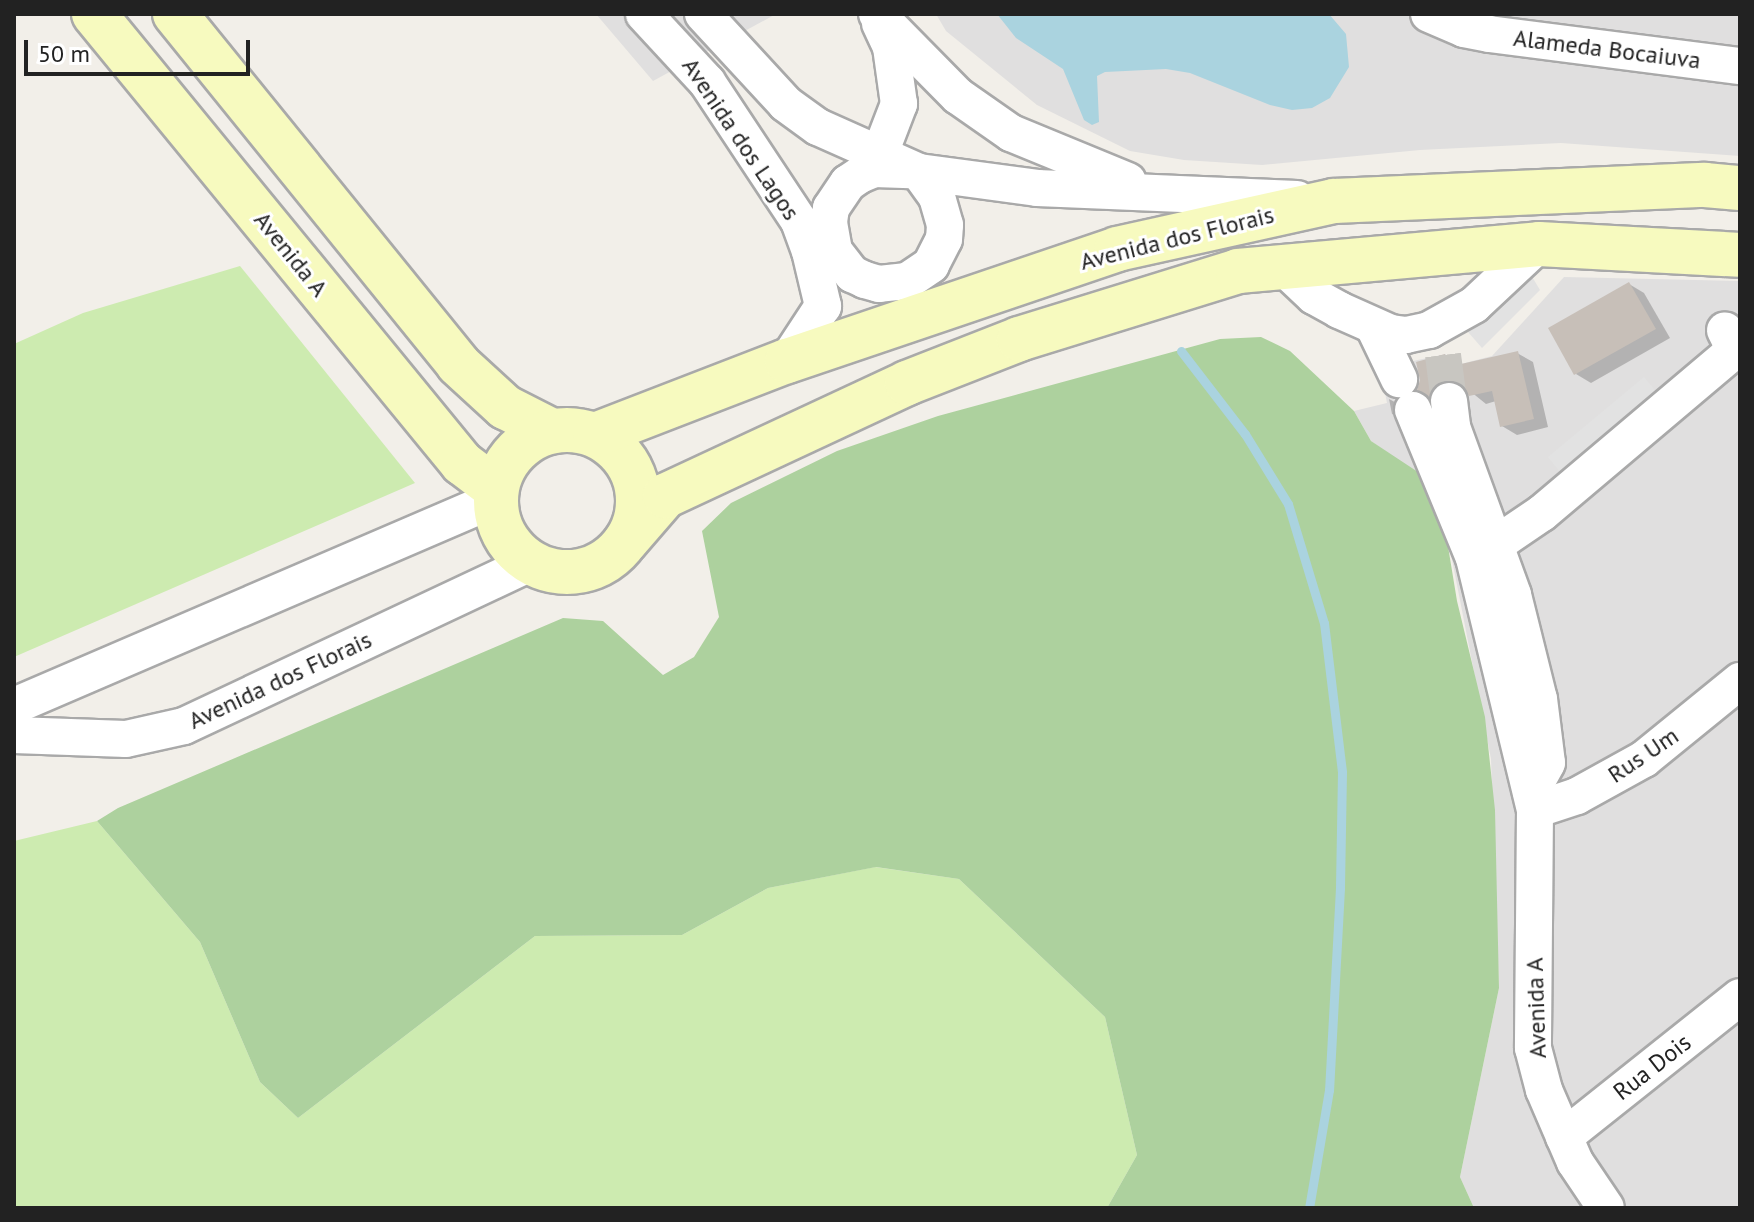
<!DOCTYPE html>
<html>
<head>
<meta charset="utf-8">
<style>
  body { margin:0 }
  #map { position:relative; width:1754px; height:1222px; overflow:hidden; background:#f2efe9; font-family:"PT Sans",sans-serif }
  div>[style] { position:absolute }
  .residential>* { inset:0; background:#e0dfdf }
  .grass>* { inset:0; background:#cdebb0 }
  .forest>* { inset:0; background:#add19e }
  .parking>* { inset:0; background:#e2e2e2 }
  .water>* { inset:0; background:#aad3df }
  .shadow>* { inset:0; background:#0003 }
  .stream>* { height:9px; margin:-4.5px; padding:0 4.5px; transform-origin:4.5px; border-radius:4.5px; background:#aad3df }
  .building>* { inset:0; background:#c7bfb8 }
  .street-tunnel>* { height:36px; margin-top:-18px; transform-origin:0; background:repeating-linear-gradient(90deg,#c8c6c1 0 36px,transparent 0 54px) }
  .roads { filter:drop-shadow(2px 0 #a9a9a9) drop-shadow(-2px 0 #a9a9a9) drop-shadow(0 2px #a9a9a9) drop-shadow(0 -2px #a9a9a9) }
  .street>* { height:36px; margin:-18px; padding:0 18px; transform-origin:18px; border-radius:18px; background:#fff }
  .secondary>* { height:44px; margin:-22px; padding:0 22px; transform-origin:22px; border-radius:22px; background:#f7fabf }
  .secondary>.ring { margin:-22px; padding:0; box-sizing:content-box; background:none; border:44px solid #f7fabf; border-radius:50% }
  span { translate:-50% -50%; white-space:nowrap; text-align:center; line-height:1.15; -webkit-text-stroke:6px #fff; paint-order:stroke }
  .street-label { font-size:24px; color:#222 }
  .frame { position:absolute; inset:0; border:16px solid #222; pointer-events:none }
  .scale { position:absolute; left:24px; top:40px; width:226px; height:36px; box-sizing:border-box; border:4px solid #222; border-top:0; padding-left:10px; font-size:24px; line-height:28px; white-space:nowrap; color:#222; -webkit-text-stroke:6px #fff; paint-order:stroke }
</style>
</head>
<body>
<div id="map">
  <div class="residential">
    <div style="clip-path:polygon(596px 14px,776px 14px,653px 81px)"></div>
    <div style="clip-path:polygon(936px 14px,1740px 14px,1740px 156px,1561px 143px,1420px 150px,1262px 165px,1184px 160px,1130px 151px,1037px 105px,946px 31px)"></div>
    <div style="clip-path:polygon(1564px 277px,1740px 281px,1740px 1208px,1474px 1208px,1460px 1177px,1499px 988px,1491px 759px,1441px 503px,1395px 458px,1371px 441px,1354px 411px,1387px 403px,1383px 382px,1416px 374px,1413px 361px,1446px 354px,1449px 367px,1492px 356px)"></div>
  </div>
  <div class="grass">
    <div style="clip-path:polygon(240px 266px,415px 483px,14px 657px,14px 344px,83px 313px)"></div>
    <div style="clip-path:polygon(97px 821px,200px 942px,260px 1082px,298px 1118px,535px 936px,682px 935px,768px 888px,875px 867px,959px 879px,1105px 1017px,1137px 1155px,1107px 1208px,14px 1208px,14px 841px)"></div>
  </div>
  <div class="forest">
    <div style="clip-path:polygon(1261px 337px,1290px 351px,1354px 411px,1371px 441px,1424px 476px,1441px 504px,1457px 601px,1485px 717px,1495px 810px,1499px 988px,1460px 1177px,1474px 1208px,1107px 1208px,1137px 1155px,1105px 1017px,959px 879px,876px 867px,768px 888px,682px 935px,535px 936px,298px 1118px,260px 1082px,200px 942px,97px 821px,118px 808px,563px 618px,603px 621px,663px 675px,694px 657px,719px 617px,702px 531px,731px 503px,837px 451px,938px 416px,1220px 339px)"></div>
  </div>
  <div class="parking">
    <div style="clip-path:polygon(1528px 270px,1540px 290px,1482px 348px,1468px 332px)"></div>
    <div style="clip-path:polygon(1644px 377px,1665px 402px,1569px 483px,1548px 457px)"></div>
  </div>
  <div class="water">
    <div style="clip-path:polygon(997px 14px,1329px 14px,1346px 34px,1349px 67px,1330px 98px,1312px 108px,1292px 110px,1270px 105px,1190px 73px,1166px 69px,1105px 72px,1097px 76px,1099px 122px,1092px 125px,1084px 120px,1063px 69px,1016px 38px)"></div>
  </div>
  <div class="shadow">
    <div style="clip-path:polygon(1629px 284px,1644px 293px,1670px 338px,1591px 383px,1576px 374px)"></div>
    <div style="clip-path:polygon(1517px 353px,1533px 362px,1548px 427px,1517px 435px,1502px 426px,1496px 401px,1486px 404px,1465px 387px,1451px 393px,1445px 404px,1419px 389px,1445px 356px,1461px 366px)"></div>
    <div style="clip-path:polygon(1389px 399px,1410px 410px,1408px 422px,1392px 414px)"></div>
  </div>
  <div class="stream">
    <div style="left:1181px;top:351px;width:105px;rotate:52.4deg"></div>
    <div style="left:1245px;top:434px;width:82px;rotate:58.4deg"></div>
    <div style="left:1288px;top:504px;width:124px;rotate:73.2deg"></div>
    <div style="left:1324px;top:623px;width:150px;rotate:83.1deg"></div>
    <div style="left:1342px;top:772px;width:116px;rotate:91deg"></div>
    <div style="left:1340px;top:888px;width:202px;rotate:93.1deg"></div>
    <div style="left:1329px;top:1090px;width:120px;rotate:99.6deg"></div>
  </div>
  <div class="building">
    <div style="clip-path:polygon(1629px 282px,1656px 329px,1574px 375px,1548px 328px)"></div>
    <div style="clip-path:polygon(1518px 351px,1534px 419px,1500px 427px,1492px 391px,1469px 396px,1457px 382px,1437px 384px,1429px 397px,1417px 390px,1420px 380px,1416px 362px,1445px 354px,1448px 367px)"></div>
  </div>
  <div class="street-tunnel">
    <div style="left:1443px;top:355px;width:46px;rotate:82.6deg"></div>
  </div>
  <div class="roads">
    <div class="street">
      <div style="left:644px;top:14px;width:93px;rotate:47.2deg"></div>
      <div style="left:707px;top:82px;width:167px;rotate:56.5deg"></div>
      <div style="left:799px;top:221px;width:32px;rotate:70deg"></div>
      <div style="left:810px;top:251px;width:57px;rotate:76.7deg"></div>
      <div style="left:823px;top:306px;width:66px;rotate:123.2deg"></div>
      <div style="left:703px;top:14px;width:122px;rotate:47.3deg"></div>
      <div style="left:786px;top:104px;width:39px;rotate:36deg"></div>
      <div style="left:818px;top:127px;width:111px;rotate:24deg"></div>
      <div style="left:919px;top:172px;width:31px;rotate:54deg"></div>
      <div style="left:937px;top:197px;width:29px;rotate:74deg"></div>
      <div style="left:945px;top:225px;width:14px;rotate:94deg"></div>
      <div style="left:944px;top:239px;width:29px;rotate:117deg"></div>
      <div style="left:931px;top:265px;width:29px;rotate:146deg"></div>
      <div style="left:907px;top:281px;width:28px;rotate:174deg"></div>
      <div style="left:879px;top:284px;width:15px;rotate:-164deg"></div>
      <div style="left:865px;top:280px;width:14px;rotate:-155deg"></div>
      <div style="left:852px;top:274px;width:29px;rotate:-128deg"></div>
      <div style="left:834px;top:251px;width:29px;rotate:-100deg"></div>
      <div style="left:829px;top:222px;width:14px;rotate:-82deg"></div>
      <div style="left:831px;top:208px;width:30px;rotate:-56deg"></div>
      <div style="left:848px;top:183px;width:14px;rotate:-34deg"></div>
      <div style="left:860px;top:175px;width:15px;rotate:-23deg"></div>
      <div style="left:874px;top:169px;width:37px;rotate:2deg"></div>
      <div style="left:877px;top:14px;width:115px;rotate:45.4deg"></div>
      <div style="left:958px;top:96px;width:65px;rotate:34.9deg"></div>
      <div style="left:1011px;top:133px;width:126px;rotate:22.3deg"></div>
      <div style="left:1429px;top:14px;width:38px;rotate:23deg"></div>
      <div style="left:1464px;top:29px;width:25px;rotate:11deg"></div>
      <div style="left:1489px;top:34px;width:253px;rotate:7.3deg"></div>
      <div style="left:874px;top:169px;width:70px;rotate:-69deg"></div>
      <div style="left:899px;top:104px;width:58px;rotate:-98deg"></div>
      <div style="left:891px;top:47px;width:26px;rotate:-115deg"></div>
      <div style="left:919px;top:172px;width:119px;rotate:7.7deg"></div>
      <div style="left:1037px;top:188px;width:260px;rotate:2.4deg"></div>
      <div style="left:1282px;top:266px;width:44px;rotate:43.2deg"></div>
      <div style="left:1314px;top:296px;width:29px;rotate:29deg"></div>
      <div style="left:1339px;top:310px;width:57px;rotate:23.9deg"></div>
      <div style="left:1391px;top:333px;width:15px;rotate:8deg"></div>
      <div style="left:1406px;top:335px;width:24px;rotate:-12deg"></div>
      <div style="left:1429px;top:330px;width:51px;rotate:-29.1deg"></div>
      <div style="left:1474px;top:305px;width:89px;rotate:-43.2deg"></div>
      <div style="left:1374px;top:327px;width:58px;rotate:64.3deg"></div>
      <div style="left:1449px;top:401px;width:26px;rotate:83deg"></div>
      <div style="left:1452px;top:427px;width:179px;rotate:70deg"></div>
      <div style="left:1513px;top:595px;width:107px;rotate:76deg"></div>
      <div style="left:1539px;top:699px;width:64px;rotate:82.9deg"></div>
      <div style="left:1547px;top:763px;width:33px;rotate:119deg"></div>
      <div style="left:1413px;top:410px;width:160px;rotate:67.6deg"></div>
      <div style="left:1474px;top:558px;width:259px;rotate:76.4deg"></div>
      <div style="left:1535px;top:810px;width:238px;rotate:90.5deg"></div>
      <div style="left:1533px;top:1048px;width:43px;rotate:75.3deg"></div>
      <div style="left:1544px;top:1090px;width:78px;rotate:66.7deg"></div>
      <div style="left:1575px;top:1162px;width:55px;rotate:56deg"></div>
      <div style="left:1480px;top:555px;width:75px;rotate:-34.1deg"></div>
      <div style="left:1542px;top:513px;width:253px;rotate:-40.2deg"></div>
      <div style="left:1735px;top:350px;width:22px;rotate:-117deg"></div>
      <div style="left:14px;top:706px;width:521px;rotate:-23.27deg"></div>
      <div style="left:14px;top:735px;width:112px;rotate:2deg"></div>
      <div style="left:126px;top:739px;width:59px;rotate:-12.6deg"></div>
      <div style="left:184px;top:726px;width:383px;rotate:-25.2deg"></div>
      <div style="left:1535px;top:810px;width:44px;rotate:-18.4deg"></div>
      <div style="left:1577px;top:796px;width:77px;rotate:-28.9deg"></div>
      <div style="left:1644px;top:759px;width:124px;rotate:-39.1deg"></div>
      <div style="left:1564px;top:1137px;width:225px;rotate:-38.5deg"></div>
    </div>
    <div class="secondary">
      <div style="left:94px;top:14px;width:581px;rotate:50.66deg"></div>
      <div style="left:462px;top:463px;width:41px;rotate:37.1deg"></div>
      <div style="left:175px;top:14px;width:450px;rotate:51deg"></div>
      <div style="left:458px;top:364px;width:64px;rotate:42.5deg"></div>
      <div style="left:505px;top:407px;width:53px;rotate:27.1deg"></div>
      <div class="ring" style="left:496px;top:430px;width:98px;height:98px"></div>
      <div style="left:595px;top:435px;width:206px;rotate:-21.1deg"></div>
      <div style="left:787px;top:361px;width:348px;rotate:-18.7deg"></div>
      <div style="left:1117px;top:249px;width:222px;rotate:-12.5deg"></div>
      <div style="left:1334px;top:201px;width:371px;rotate:-2.5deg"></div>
      <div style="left:1705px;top:185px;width:35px;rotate:5deg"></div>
      <div style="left:626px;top:541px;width:60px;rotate:-49.1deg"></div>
      <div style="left:665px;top:496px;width:267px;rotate:-25deg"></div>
      <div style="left:907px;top:383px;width:120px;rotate:-21.4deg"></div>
      <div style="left:1019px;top:339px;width:229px;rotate:-17.2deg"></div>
      <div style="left:1238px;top:271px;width:302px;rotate:-5.1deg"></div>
      <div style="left:1539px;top:244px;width:201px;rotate:3.1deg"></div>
    </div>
  </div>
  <div class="street-label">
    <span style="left:1607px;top:49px;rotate:7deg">Alameda Bocaiuva</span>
    <span style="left:741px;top:139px;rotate:56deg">Avenida dos Lagos</span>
    <span style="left:1177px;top:238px;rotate:-14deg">Avenida dos Florais</span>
    <span style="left:291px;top:254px;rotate:51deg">Avenida A</span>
    <span style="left:280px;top:680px;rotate:-25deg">Avenida dos Florais</span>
    <span style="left:1643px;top:755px;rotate:-34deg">Rus Um</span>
    <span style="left:1536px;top:1008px;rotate:-92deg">Avenida A</span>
    <span style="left:1652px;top:1067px;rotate:-38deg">Rua Dois</span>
  </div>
  <div class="frame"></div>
  <div class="scale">50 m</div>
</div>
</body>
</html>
